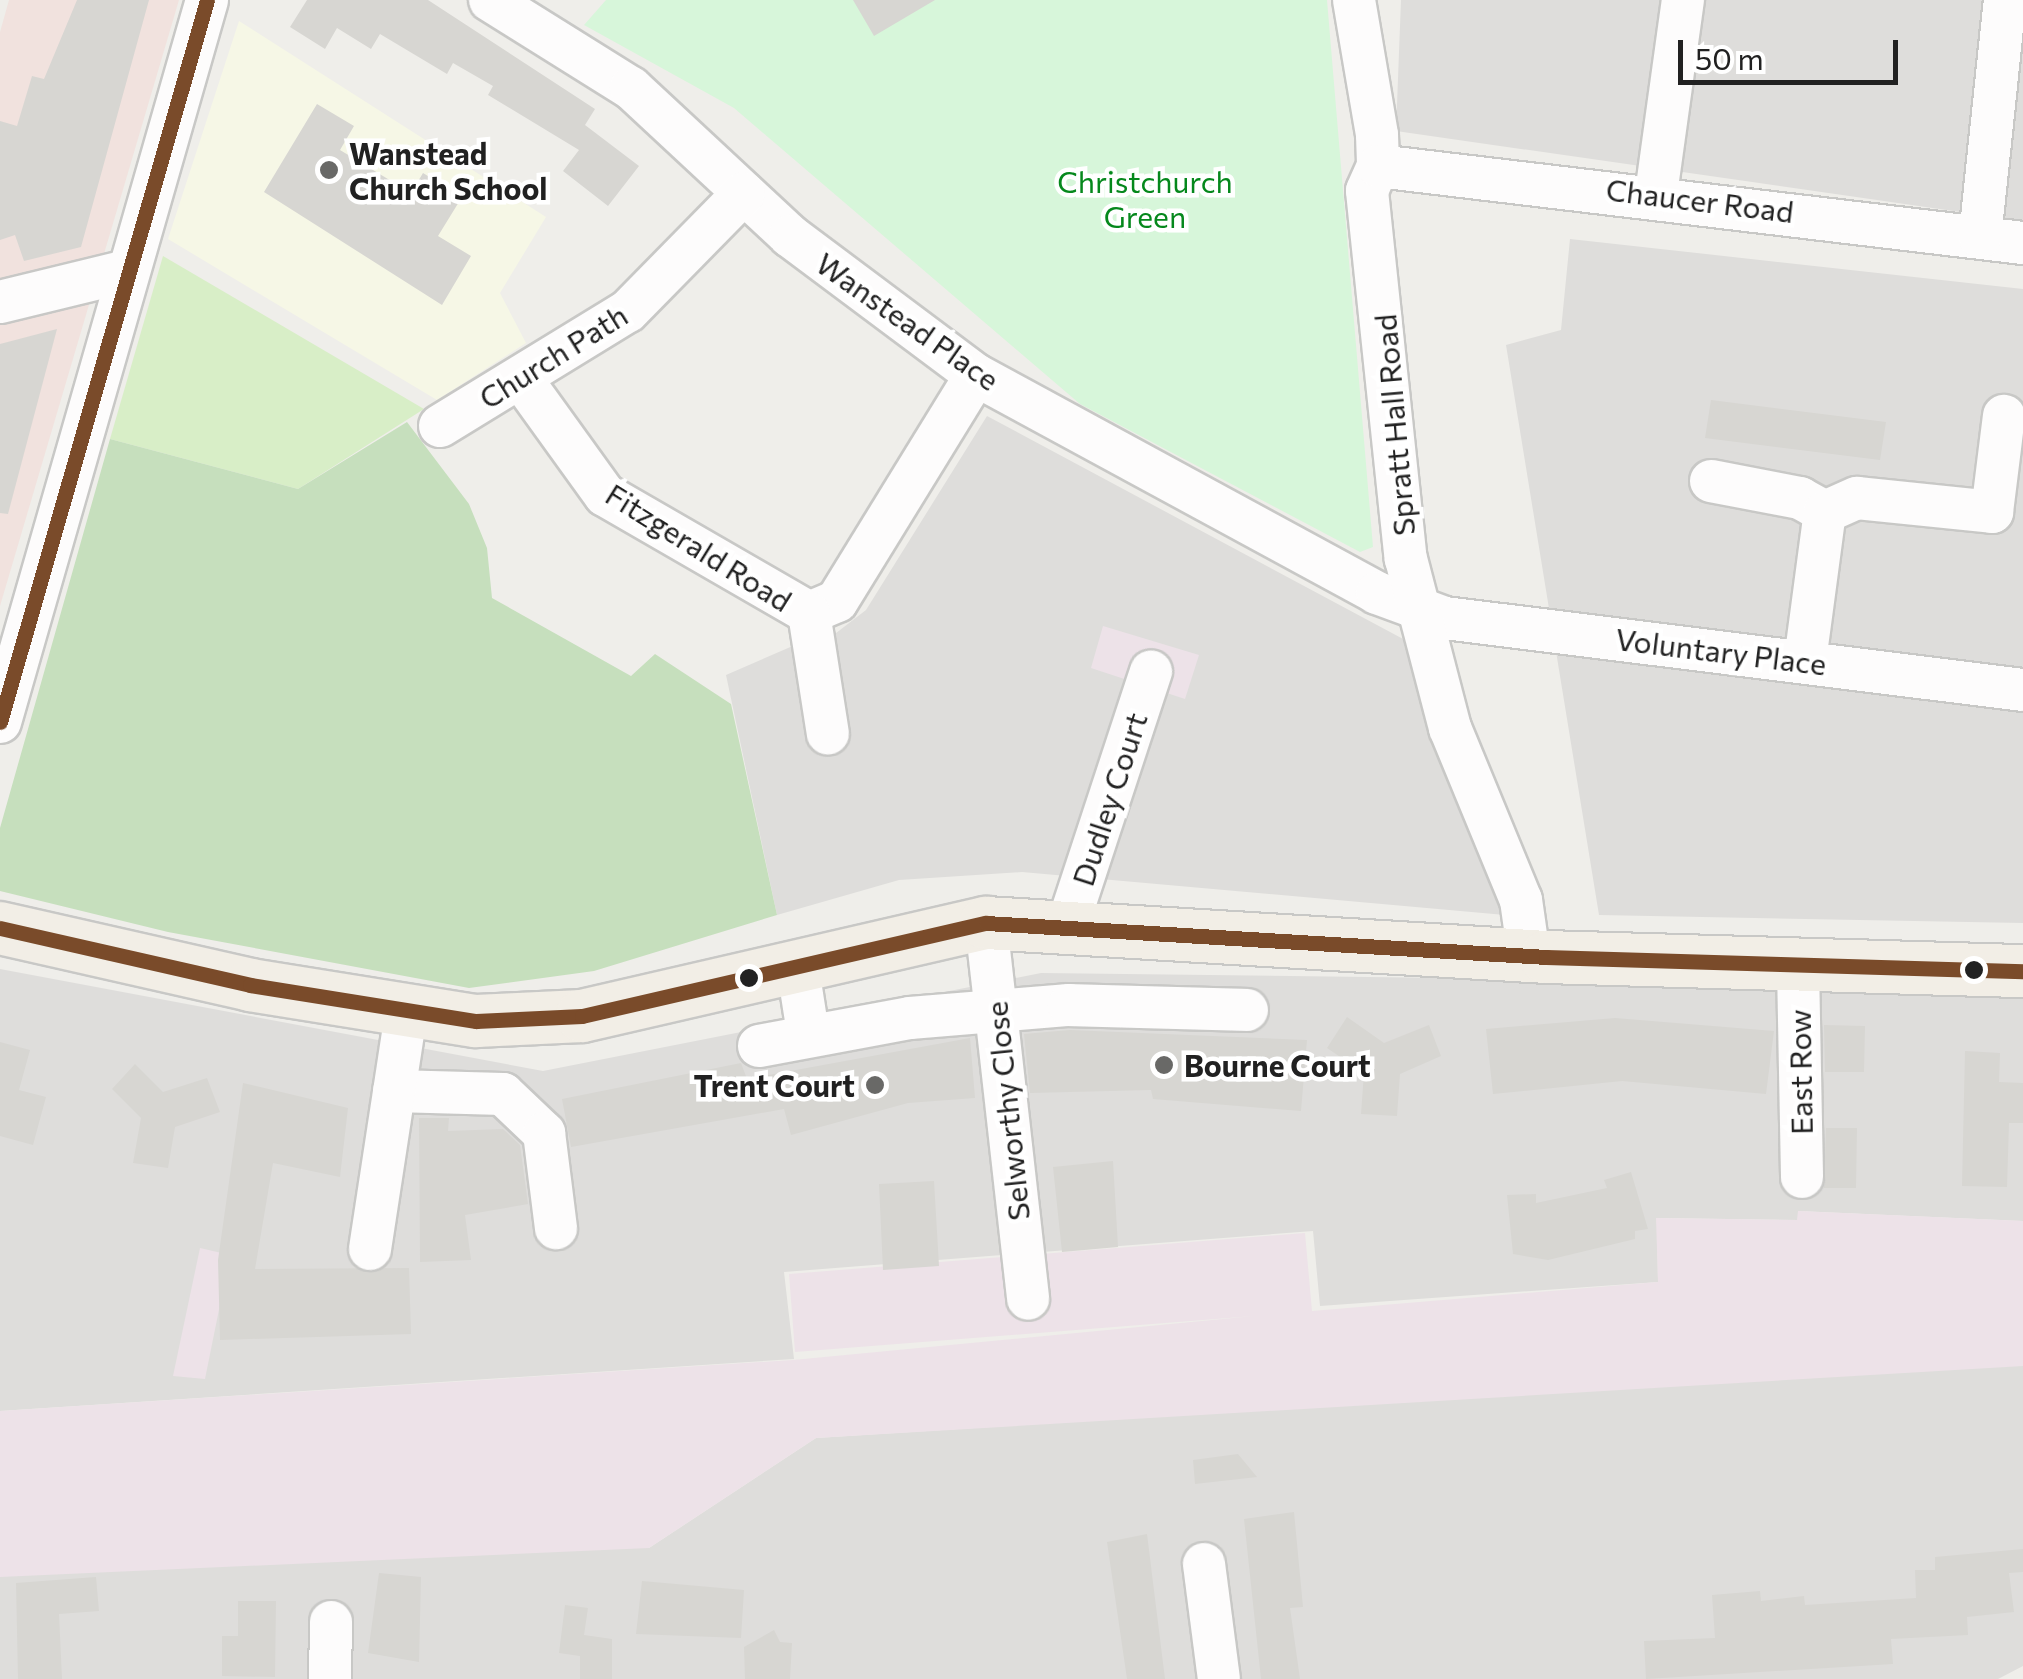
<!DOCTYPE html>
<html>
<head>
<meta charset="utf-8">
<style>
  body { margin:0 }
  #map { position:relative; width:2023px; height:1679px; overflow:hidden; background:#efeeea; font-family:Commissioner,sans-serif }
  div>[style] { position:absolute }
  .residential>* { inset:0; background:#dedddb }
  .commercial>* { inset:0; background:#f1e2de }
  .industrial>* { inset:0; background:#ede2e8 }
  .education>* { inset:0; background:#f6f7e6 }
  .grass>* { inset:0; background:#d8eec7 }
  .forest>* { inset:0; background:#c6dfbd }
  .park>* { inset:0; background:#d7f6da }
  .building>* { inset:0; background:#d7d6d2 }
  .roads { filter:drop-shadow(2px 0 #c8c8c6) drop-shadow(-2px 0 #c8c8c6) drop-shadow(0 2px #c8c8c6) drop-shadow(0 -2px #c8c8c6) }
  .minor>* { height:42px; margin:-21px; padding:0 21px; transform-origin:21px; border-radius:21px; background:#fdfcfc }
  .major>* { height:52px; margin:-26px; padding:0 26px; transform-origin:26px; border-radius:26px; background:#f2eee6 }
  .bus-1>* { height:15px; margin:-7.5px; padding:0 7.5px; transform-origin:7.5px; border-radius:7.5px; background:#7a4b2a }
  .dots>* { width:28px; height:28px; translate:-50% -50%; box-sizing:border-box; border:5px solid #fff; border-radius:50% }
  span { translate:-50% -50%; white-space:nowrap; text-align:center; line-height:1.15; -webkit-text-stroke:9px #fff; paint-order:stroke }
  .poi-label { font-size:30px; color:#212121; font-weight:700 }
  .left { translate:0 -50%; text-align:left }
  .right { translate:-100% -50%; text-align:right }
  .park-label { font-size:30px; color:#05881c }
  .street-label { font-size:30px; color:#212121 }
  .scale { position:absolute; left:1678px; top:40px; width:220px; height:45px; box-sizing:border-box; border:5px solid #212121; border-top:0; padding-left:12px; font-size:30px; line-height:35px; white-space:nowrap; color:#212121; -webkit-text-stroke:8px #fff; paint-order:stroke }
</style>
</head>
<body>
<div id="map">
  <div class="residential">
    <div style="clip-path:polygon(1401px 0,2023px 0,2023px 221px,1396px 131px)"></div>
    <div style="clip-path:polygon(1570px 239px,2023px 289px,2023px 923px,1599px 915px,1506px 345px,1561px 330px)"></div>
    <div style="clip-path:polygon(987px 416px,1405px 640px,1446px 777px,1505px 915px,1022px 872px,899px 880px,777px 915px,726px 675px,802px 642px,827px 640px,866px 610px)"></div>
    <div style="clip-path:polygon(0 969px,543px 1071px,1041px 973px,2023px 985px,2023px 1221px,1798px 1211px,1798px 1220px,1657px 1218px,1658px 1282px,1320px 1306px,1313px 1231px,784px 1272px,794px 1359px,0 1411px)"></div>
    <div style="clip-path:polygon(1963px 1365px,2023px 1366px,2023px 1666px,1998px 1679px,0 1679px,0 1536px,649px 1548px,816px 1438px)"></div>
  </div>
  <div class="commercial">
    <div style="clip-path:polygon(9px 0,179px 0,0 606px,0 32px)"></div>
  </div>
  <div class="industrial">
    <div style="clip-path:polygon(1103px 626px,1199px 655px,1185px 699px,1091px 668px)"></div>
    <div style="clip-path:polygon(1798px 1211px,2023px 1221px,2023px 1366px,816px 1438px,649px 1548px,0 1577px,0 1411px,793px 1360px,1254px 1316px,795px 1352px,789px 1274px,1305px 1233px,1312px 1311px,1658px 1282px,1656px 1218px,1797px 1220px)"></div>
    <div style="clip-path:polygon(200px 1248px,230px 1255px,205px 1379px,173px 1376px)"></div>
  </div>
  <div class="education">
    <div style="clip-path:polygon(239px 21px,546px 217px,500px 293px,526px 343px,437px 400px,168px 239px)"></div>
  </div>
  <div class="grass">
    <div style="clip-path:polygon(163px 256px,424px 409px,298px 489px,110px 439px)"></div>
  </div>
  <div class="forest">
    <div style="clip-path:polygon(407px 422px,469px 504px,487px 548px,492px 598px,631px 676px,655px 654px,731px 704px,777px 915px,594px 971px,469px 988px,168px 932px,0 891px,0 828px,110px 439px,298px 489px)"></div>
  </div>
  <div class="park">
    <div style="clip-path:polygon(606px 0,1327px 0,1373px 547px,1360px 552px,1080px 404px,734px 108px,584px 25px)"></div>
  </div>
  <div class="building">
    <div style="clip-path:polygon(77px 0,149px 0,81px 247px,24px 261px,15px 235px,0 240px,0 121px,17px 126px,32px 76px,44px 79px)"></div>
    <div style="clip-path:polygon(307px 0,428px 0,595px 109px,585px 125px,639px 166px,608px 206px,563px 171px,579px 150px,488px 95px,493px 86px,453px 63px,447px 74px,380px 34px,371px 49px,337px 28px,325px 49px,290px 27px)"></div>
    <div style="clip-path:polygon(853px 0,935px 0,874px 36px)"></div>
    <div style="clip-path:polygon(317px 104px,354px 126px,340px 150px,411px 193px,423px 173px,462px 197px,438px 236px,471px 256px,442px 305px,264px 192px)"></div>
    <div style="clip-path:polygon(57px 329px,8px 514px,0 513px,0 344px)"></div>
    <div style="clip-path:polygon(1711px 400px,1886px 422px,1880px 460px,1705px 438px)"></div>
    <div style="clip-path:polygon(1347px 1017px,1384px 1043px,1429px 1025px,1441px 1056px,1400px 1074px,1397px 1116px,1361px 1114px,1364px 1073px,1327px 1048px)"></div>
    <div style="clip-path:polygon(1615px 1018px,1774px 1031px,1766px 1094px,1622px 1081px,1493px 1094px,1486px 1029px)"></div>
    <div style="clip-path:polygon(1824px 1025px,1865px 1026px,1864px 1072px,1825px 1072px)"></div>
    <div style="clip-path:polygon(1070px 1030px,1307px 1040px,1301px 1111px,1153px 1099px,1151px 1090px,1030px 1093px,1024px 1034px)"></div>
    <div style="clip-path:polygon(970px 1038px,975px 1098px,908px 1103px,791px 1135px,784px 1109px,571px 1147px,562px 1099px,741px 1063px,747px 1079px)"></div>
    <div style="clip-path:polygon(0 1042px,30px 1050px,19px 1090px,46px 1097px,33px 1145px,0 1136px)"></div>
    <div style="clip-path:polygon(1965px 1051px,2000px 1053px,1999px 1082px,2023px 1083px,2023px 1123px,2009px 1123px,2007px 1187px,1962px 1186px)"></div>
    <div style="clip-path:polygon(135px 1064px,163px 1092px,207px 1078px,220px 1112px,175px 1127px,168px 1168px,133px 1163px,141px 1118px,112px 1089px)"></div>
    <div style="clip-path:polygon(243px 1083px,348px 1108px,340px 1177px,273px 1163px,255px 1269px,409px 1268px,411px 1334px,220px 1340px,218px 1260px)"></div>
    <div style="clip-path:polygon(419px 1118px,449px 1118px,448px 1131px,503px 1129px,520px 1145px,528px 1204px,465px 1215px,471px 1260px,420px 1262px)"></div>
    <div style="clip-path:polygon(1826px 1128px,1857px 1128px,1856px 1188px,1824px 1188px)"></div>
    <div style="clip-path:polygon(1113px 1161px,1118px 1247px,1062px 1252px,1053px 1167px)"></div>
    <div style="clip-path:polygon(1631px 1172px,1648px 1229px,1635px 1231px,1635px 1239px,1548px 1260px,1513px 1254px,1507px 1195px,1536px 1194px,1536px 1203px,1607px 1188px,1604px 1180px)"></div>
    <div style="clip-path:polygon(934px 1181px,939px 1266px,883px 1270px,879px 1184px)"></div>
    <div style="clip-path:polygon(1238px 1454px,1257px 1477px,1195px 1484px,1193px 1460px)"></div>
    <div style="clip-path:polygon(1294px 1512px,1303px 1607px,1290px 1608px,1300px 1679px,1261px 1679px,1244px 1519px)"></div>
    <div style="clip-path:polygon(1147px 1534px,1165px 1679px,1127px 1679px,1107px 1542px)"></div>
    <div style="clip-path:polygon(2023px 1549px,2023px 1572px,2009px 1573px,2014px 1612px,1967px 1617px,1968px 1635px,1891px 1639px,1893px 1664px,1646px 1679px,1644px 1641px,1715px 1638px,1712px 1595px,1760px 1591px,1761px 1601px,1804px 1596px,1805px 1605px,1916px 1598px,1915px 1570px,1935px 1570px,1935px 1557px)"></div>
    <div style="clip-path:polygon(379px 1573px,421px 1577px,419px 1662px,368px 1653px)"></div>
    <div style="clip-path:polygon(96px 1577px,99px 1611px,59px 1614px,62px 1679px,18px 1679px,16px 1583px)"></div>
    <div style="clip-path:polygon(642px 1581px,744px 1590px,741px 1638px,636px 1634px)"></div>
    <div style="clip-path:polygon(238px 1601px,276px 1601px,275px 1677px,222px 1676px,222px 1636px,238px 1636px)"></div>
    <div style="clip-path:polygon(565px 1605px,588px 1608px,584px 1635px,612px 1639px,612px 1679px,580px 1679px,580px 1656px,559px 1653px)"></div>
    <div style="clip-path:polygon(774px 1630px,780px 1642px,792px 1643px,790px 1679px,745px 1679px,744px 1647px)"></div>
  </div>
  <div class="roads">
    <div class="minor">
      <div style="left:490px;top:0;width:166px;rotate:32deg"></div>
      <div style="left:631px;top:88px;width:217px;rotate:42.9deg"></div>
      <div style="left:790px;top:236px;width:232px;rotate:36.8deg"></div>
      <div style="left:976px;top:375px;width:456px;rotate:28.5deg"></div>
      <div style="left:1377px;top:593px;width:72px;rotate:20.2deg"></div>
      <div style="left:1445px;top:618px;width:582px;rotate:7.1deg"></div>
      <div style="left:1354px;top:0;width:137px;rotate:80.3deg"></div>
      <div style="left:1377px;top:135px;width:31px;rotate:88deg"></div>
      <div style="left:1378px;top:166px;width:27px;rotate:114deg"></div>
      <div style="left:1367px;top:191px;width:370px;rotate:84deg"></div>
      <div style="left:1406px;top:559px;width:175px;rotate:75.4deg"></div>
      <div style="left:1450px;top:728px;width:186px;rotate:67.6deg"></div>
      <div style="left:1521px;top:900px;width:57px;rotate:81.9deg"></div>
      <div style="left:1378px;top:166px;width:650px;rotate:6.81deg"></div>
      <div style="left:1656px;top:194px;width:196px;rotate:-82.1deg"></div>
      <div style="left:1980px;top:237px;width:238px;rotate:-84deg"></div>
      <div style="left:0;top:302px;width:131px;rotate:-13.7deg"></div>
      <div style="left:522px;top:380px;width:142px;rotate:54.2deg"></div>
      <div style="left:605px;top:495px;width:236px;rotate:30deg"></div>
      <div style="left:809px;top:613px;width:30px;rotate:-23deg"></div>
      <div style="left:837px;top:601px;width:265px;rotate:-58.4deg"></div>
      <div style="left:440px;top:426px;width:220px;rotate:-31.5deg"></div>
      <div style="left:628px;top:311px;width:165px;rotate:-45.5deg"></div>
      <div style="left:1711px;top:481px;width:91px;rotate:10.8deg"></div>
      <div style="left:1800px;top:498px;width:29px;rotate:29deg"></div>
      <div style="left:809px;top:613px;width:122px;rotate:81.1deg"></div>
      <div style="left:1805px;top:661px;width:150px;rotate:-82.4deg"></div>
      <div style="left:1825px;top:512px;width:35px;rotate:-24deg"></div>
      <div style="left:1857px;top:498px;width:136px;rotate:5.9deg"></div>
      <div style="left:1992px;top:512px;width:97px;rotate:-82.9deg"></div>
      <div style="left:0;top:722px;width:751px;rotate:-74deg"></div>
      <div style="left:986px;top:923px;width:378px;rotate:83.6deg"></div>
      <div style="left:1067px;top:927px;width:269px;rotate:-71.8deg"></div>
      <div style="left:1798px;top:967px;width:210px;rotate:88.9deg"></div>
      <div style="left:798px;top:969px;width:65px;rotate:81.1deg"></div>
      <div style="left:759px;top:1046px;width:154px;rotate:-10.5deg"></div>
      <div style="left:910px;top:1018px;width:160px;rotate:-4.7deg"></div>
      <div style="left:1069px;top:1005px;width:178px;rotate:1.6deg"></div>
      <div style="left:394px;top:1091px;width:109px;rotate:1.6deg"></div>
      <div style="left:503px;top:1094px;width:57px;rotate:43.6deg"></div>
      <div style="left:544px;top:1133px;width:96px;rotate:82.8deg"></div>
      <div style="left:370px;top:1249px;width:238px;rotate:-81.3deg"></div>
      <div style="left:1204px;top:1564px;width:116px;rotate:82.6deg"></div>
      <div style="left:330px;top:1679px;width:57px;rotate:-89deg"></div>
    </div>
    <div class="major">
      <div style="left:0;top:928px;width:256px;rotate:12.8deg"></div>
      <div style="left:250px;top:985px;width:229px;rotate:9.1deg"></div>
      <div style="left:476px;top:1021px;width:106px;rotate:-2.7deg"></div>
      <div style="left:582px;top:1016px;width:415px;rotate:-13deg"></div>
      <div style="left:986px;top:923px;width:561px;rotate:3.47deg"></div>
      <div style="left:1546px;top:957px;width:477px;rotate:1.7deg"></div>
    </div>
  </div>
  <div class="bus-1">
    <div style="left:0;top:722px;width:751px;rotate:-74deg"></div>
    <div style="left:0;top:928px;width:256px;rotate:12.8deg"></div>
    <div style="left:250px;top:985px;width:229px;rotate:9.1deg"></div>
    <div style="left:476px;top:1021px;width:106px;rotate:-2.7deg"></div>
    <div style="left:582px;top:1016px;width:415px;rotate:-13deg"></div>
    <div style="left:986px;top:923px;width:561px;rotate:3.47deg"></div>
    <div style="left:1546px;top:957px;width:477px;rotate:1.7deg"></div>
  </div>
  <div class="dots">
    <div style="left:329px;top:170px;background:#696967"></div>
    <div style="left:1974px;top:970px;background:#212121"></div>
    <div style="left:749px;top:978px;background:#212121"></div>
    <div style="left:1164px;top:1065px;background:#696967"></div>
    <div style="left:875px;top:1085px;background:#696967"></div>
  </div>
  <div class="poi-label">
    <span class="left" style="left:349px;top:170px">Wanstead<br>Church School</span>
    <span class="left" style="left:1184px;top:1065px">Bourne Court</span>
    <span class="right" style="left:855px;top:1085px">Trent Court</span>
  </div>
  <div class="park-label">
    <span style="left:1145px;top:198px">Christchurch<br>Green</span>
  </div>
  <div class="street-label">
    <span style="left:1700px;top:200px;rotate:7deg">Chaucer Road</span>
    <span style="left:908px;top:321px;rotate:35deg">Wanstead Place</span>
    <span style="left:553px;top:356px;rotate:-32deg">Church Path</span>
    <span style="left:1394px;top:425px;rotate:-95deg">Spratt Hall Road</span>
    <span style="left:699px;top:547px;rotate:32deg">Fitzgerald Road</span>
    <span style="left:1721px;top:651px;rotate:7deg">Voluntary Place</span>
    <span style="left:1109px;top:799px;rotate:-72deg">Dudley Court</span>
    <span style="left:1800px;top:1072px;rotate:-91deg">East Row</span>
    <span style="left:1007px;top:1111px;rotate:-96deg">Selworthy Close</span>
  </div>
  <div class="scale">50 m</div>
</div>
</body>
</html>
